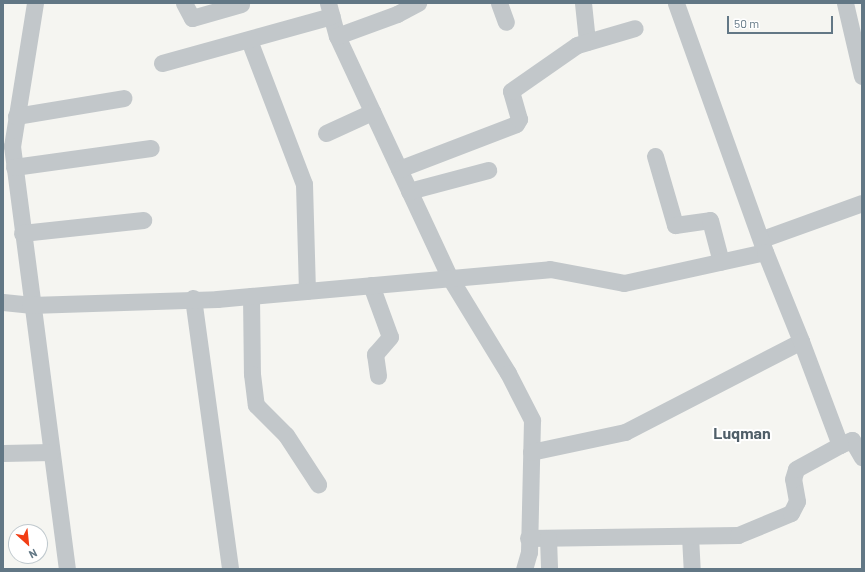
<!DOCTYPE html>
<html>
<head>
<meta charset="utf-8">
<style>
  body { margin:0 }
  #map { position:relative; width:865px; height:572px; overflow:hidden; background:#f5f5f1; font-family:Barlow,sans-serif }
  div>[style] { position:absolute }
  .street>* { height:17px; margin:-8.5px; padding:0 8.5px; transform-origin:8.5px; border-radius:8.5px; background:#c2c7ca }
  span { translate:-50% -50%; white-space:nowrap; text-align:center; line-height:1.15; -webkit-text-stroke:4px #fff; paint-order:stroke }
  .district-label { font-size:16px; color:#505f69; font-weight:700 }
  .frame { position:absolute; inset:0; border:4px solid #627785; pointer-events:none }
  .north { position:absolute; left:8px; top:524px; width:40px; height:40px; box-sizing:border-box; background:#fff; border:1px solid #c0c9ce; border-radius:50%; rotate:153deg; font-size:11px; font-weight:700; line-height:16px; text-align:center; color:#627785 }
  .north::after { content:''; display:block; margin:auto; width:14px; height:18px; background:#f23e15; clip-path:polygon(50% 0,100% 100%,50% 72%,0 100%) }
  .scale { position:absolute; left:727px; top:16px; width:106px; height:18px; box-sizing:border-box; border:2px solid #627785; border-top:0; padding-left:5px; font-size:12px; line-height:14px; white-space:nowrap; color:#627785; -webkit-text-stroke:3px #fff; paint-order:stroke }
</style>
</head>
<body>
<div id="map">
  <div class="street">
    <div style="left:35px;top:3px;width:145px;rotate:99.1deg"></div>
    <div style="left:12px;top:146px;width:427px;rotate:82.6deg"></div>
    <div style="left:184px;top:3px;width:17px;rotate:62deg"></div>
    <div style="left:192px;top:18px;width:51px;rotate:-15.9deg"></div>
    <div style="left:328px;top:3px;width:34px;rotate:75deg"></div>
    <div style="left:337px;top:36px;width:267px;rotate:65deg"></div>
    <div style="left:450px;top:278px;width:111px;rotate:58.6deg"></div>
    <div style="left:508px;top:373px;width:53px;rotate:62.9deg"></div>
    <div style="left:532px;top:420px;width:132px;rotate:91.3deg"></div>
    <div style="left:529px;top:552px;width:18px;rotate:106deg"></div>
    <div style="left:499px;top:3px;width:20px;rotate:70deg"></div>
    <div style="left:583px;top:3px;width:39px;rotate:84deg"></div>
    <div style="left:845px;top:3px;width:75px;rotate:76.9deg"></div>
    <div style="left:337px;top:36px;width:64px;rotate:-20.1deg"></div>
    <div style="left:397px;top:14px;width:24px;rotate:-28deg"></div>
    <div style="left:249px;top:40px;width:154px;rotate:69.1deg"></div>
    <div style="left:304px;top:184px;width:107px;rotate:88.4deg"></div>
    <div style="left:162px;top:63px;width:176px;rotate:-15.5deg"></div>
    <div style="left:16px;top:116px;width:109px;rotate:-9.5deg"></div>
    <div style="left:326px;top:133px;width:51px;rotate:-24.5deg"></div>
    <div style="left:655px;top:156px;width:72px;rotate:73.8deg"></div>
    <div style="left:675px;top:225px;width:35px;rotate:-8deg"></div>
    <div style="left:710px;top:220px;width:43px;rotate:75.3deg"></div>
    <div style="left:14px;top:167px;width:138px;rotate:-7.9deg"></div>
    <div style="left:399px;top:169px;width:125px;rotate:-21deg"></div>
    <div style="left:516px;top:124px;width:6px;rotate:-59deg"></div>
    <div style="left:519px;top:119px;width:29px;rotate:-106deg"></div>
    <div style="left:511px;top:91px;width:80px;rotate:-34.9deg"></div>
    <div style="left:577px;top:45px;width:60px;rotate:-16.3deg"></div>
    <div style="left:409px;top:191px;width:82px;rotate:-14.9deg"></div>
    <div style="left:22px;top:233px;width:122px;rotate:-6.1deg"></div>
    <div style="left:762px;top:239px;width:106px;rotate:-19.8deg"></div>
    <div style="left:371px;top:285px;width:55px;rotate:69.9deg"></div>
    <div style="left:390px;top:337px;width:23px;rotate:131deg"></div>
    <div style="left:375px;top:354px;width:22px;rotate:82deg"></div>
    <div style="left:251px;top:296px;width:78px;rotate:89.3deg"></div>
    <div style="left:252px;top:374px;width:31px;rotate:83deg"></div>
    <div style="left:256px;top:405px;width:42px;rotate:45deg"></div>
    <div style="left:286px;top:435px;width:59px;rotate:56.9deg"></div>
    <div style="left:193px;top:298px;width:274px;rotate:82.2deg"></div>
    <div style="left:3px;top:302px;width:27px;rotate:6deg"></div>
    <div style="left:30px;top:305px;width:187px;rotate:-1.8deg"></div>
    <div style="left:217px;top:299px;width:334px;rotate:-5.1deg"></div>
    <div style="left:550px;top:269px;width:75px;rotate:10.7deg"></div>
    <div style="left:624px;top:283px;width:144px;rotate:-12.4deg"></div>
    <div style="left:765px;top:252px;width:264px;rotate:-109.7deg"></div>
    <div style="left:840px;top:445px;width:13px;rotate:-23deg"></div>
    <div style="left:852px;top:440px;width:20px;rotate:60deg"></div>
    <div style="left:531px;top:452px;width:96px;rotate:-12deg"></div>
    <div style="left:625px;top:432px;width:198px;rotate:-27.3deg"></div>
    <div style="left:801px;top:341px;width:96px;rotate:-112deg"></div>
    <div style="left:3px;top:453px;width:48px;rotate:-1.2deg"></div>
    <div style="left:690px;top:536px;width:33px;rotate:87deg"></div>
    <div style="left:528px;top:538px;width:210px;rotate:-0.8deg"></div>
    <div style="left:738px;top:535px;width:57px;rotate:-22.5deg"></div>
    <div style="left:791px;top:513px;width:13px;rotate:-63deg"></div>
    <div style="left:797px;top:501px;width:22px;rotate:-100deg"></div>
    <div style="left:793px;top:479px;width:10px;rotate:-73deg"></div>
    <div style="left:796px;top:469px;width:50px;rotate:-28.6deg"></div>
    <div style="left:840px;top:445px;width:111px;rotate:-110.6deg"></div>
    <div style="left:548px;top:538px;width:31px;rotate:88deg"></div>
  </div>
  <div class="district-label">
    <span style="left:742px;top:433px">Luqman</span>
  </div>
  <div class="frame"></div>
  <div class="north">N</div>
  <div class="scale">50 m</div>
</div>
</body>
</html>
